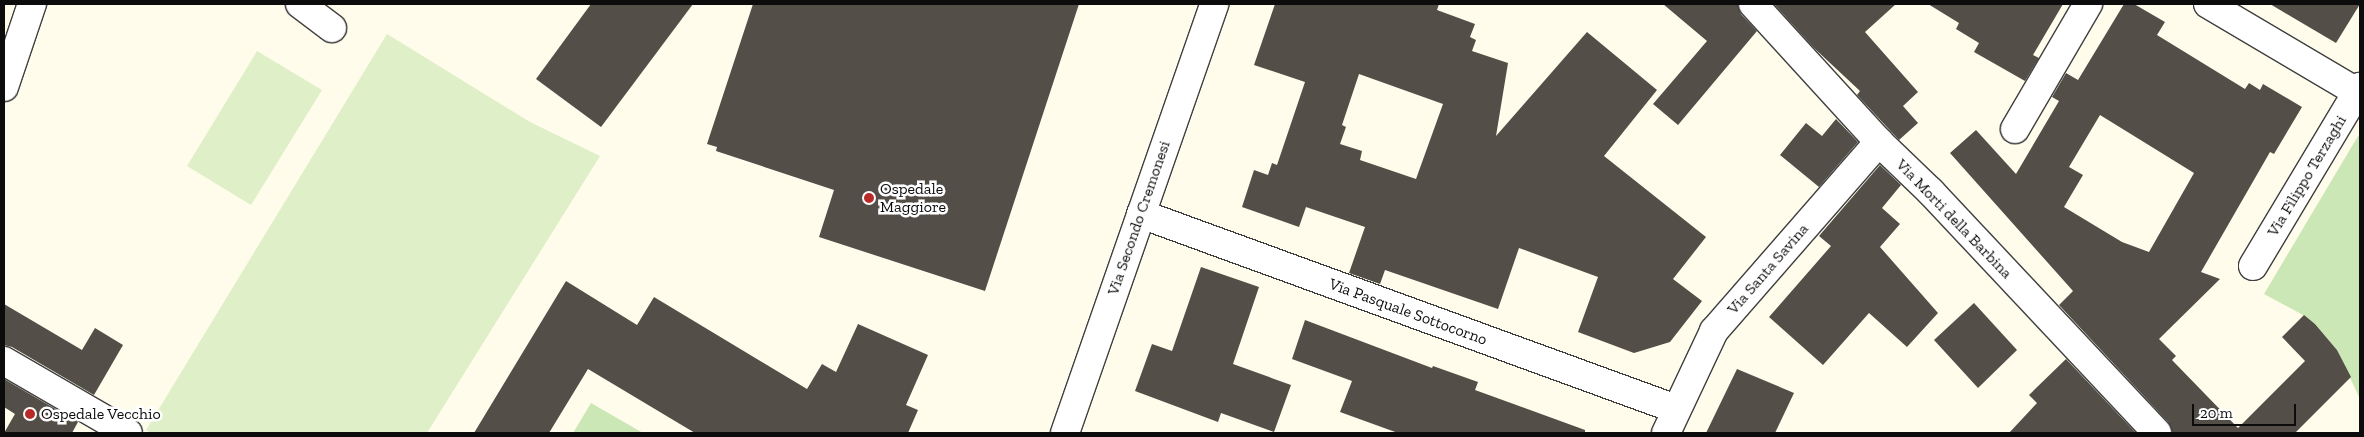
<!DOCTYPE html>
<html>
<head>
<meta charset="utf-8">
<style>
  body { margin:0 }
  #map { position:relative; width:2364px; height:437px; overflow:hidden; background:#fffceb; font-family:"Zilla Slab",serif }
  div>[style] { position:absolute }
  .green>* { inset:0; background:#cce7b6 }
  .pitch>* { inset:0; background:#dfefc7 }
  .building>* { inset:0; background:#544e48 }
  .roads { filter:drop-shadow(1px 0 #3f3f3f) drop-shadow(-1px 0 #3f3f3f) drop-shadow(0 1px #3f3f3f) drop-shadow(0 -1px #3f3f3f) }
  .minor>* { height:28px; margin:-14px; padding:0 14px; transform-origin:14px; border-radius:14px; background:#fff }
  .dots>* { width:14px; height:14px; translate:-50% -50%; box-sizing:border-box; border:2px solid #fff; border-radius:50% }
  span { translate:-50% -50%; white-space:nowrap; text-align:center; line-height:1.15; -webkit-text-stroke:5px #fff; paint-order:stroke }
  .street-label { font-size:16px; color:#0c0c0c }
  .poi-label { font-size:16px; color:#0c0c0c }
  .left { translate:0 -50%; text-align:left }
  .frame { position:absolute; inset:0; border:5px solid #0c0c0c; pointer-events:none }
  .scale { position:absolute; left:2192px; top:404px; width:104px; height:22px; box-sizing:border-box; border:2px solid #0c0c0c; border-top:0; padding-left:6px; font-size:15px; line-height:18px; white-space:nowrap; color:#0c0c0c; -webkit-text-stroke:4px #fff; paint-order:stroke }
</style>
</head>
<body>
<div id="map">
  <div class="green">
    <div style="clip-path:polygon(2358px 136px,2360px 137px,2360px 399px,2337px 350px,2315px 324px,2303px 315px,2264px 294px)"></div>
    <div style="clip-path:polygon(591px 403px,643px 433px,573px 433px)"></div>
  </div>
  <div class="pitch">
    <div style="clip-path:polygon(387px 34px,530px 122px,600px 156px,427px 433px,151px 433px,146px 430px)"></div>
    <div style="clip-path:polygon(257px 51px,322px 90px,251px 205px,187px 166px)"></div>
  </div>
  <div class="building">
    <div style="clip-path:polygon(591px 4px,693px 4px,601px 127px,536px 79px)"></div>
    <div style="clip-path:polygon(753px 4px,1079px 4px,985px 291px,819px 237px,834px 190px,716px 151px,717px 147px,707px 144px)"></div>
    <div style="clip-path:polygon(evenodd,1275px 4px,1439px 4px,1437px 10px,1475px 24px,1470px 37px,1476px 40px,1472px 51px,1508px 63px,1496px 136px,1587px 32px,1657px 90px,1604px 156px,1706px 237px,1673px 279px,1702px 301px,1670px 342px,1634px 353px,1578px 332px,1598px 277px,1519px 248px,1498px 309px,1385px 270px,1380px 284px,1349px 273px,1365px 227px,1306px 207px,1299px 227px,1242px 207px,1254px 170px,1268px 175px,1272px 163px,1277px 165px,1305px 82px,1254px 65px,1275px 4px,1359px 74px,1443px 104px,1416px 179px,1360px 160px,1362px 151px,1340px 144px,1346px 127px,1342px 125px,1359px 74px)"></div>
    <div style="clip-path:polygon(1663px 4px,1738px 4px,1741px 14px,1757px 31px,1678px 125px,1653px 104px,1707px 41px)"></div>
    <div style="clip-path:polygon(1774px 4px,1896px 4px,1865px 32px,1918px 92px,1903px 106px,1918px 123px,1899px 140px,1857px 95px,1860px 91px,1814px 48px)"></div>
    <div style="clip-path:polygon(1928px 4px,2063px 4px,2033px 55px,2039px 58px,2025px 81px,1974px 52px,1979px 43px,1956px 29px,1959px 23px)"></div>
    <div style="clip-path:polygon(evenodd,2124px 4px,2134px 4px,2165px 22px,2157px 35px,2245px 89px,2249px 83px,2260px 90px,2263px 84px,2302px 107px,2274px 154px,2270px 152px,2201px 272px,2220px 279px,2159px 339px,2176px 356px,2172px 360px,2238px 428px,2305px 361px,2282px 337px,2304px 315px,2315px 324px,2337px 350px,2351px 377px,2295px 433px,2172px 433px,2168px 422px,2059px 305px,2073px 291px,1950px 153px,1976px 130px,2016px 174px,2059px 101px,2052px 97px,2066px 73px,2078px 80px,2124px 4px,2100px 115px,2194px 173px,2149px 252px,2122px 242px,2064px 207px,2083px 175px,2069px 167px,2100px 115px)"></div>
    <div style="clip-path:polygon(2270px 4px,2360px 4px,2336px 43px)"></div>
    <div style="clip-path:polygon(1836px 119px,1858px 142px,1819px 187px,1780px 155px,1806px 123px,1822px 136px)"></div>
    <div style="clip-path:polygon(1880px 165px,1901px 185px,1882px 208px,1900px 224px,1880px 247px,1938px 313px,1907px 347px,1869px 313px,1823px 365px,1769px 317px,1831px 246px,1819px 236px)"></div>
    <div style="clip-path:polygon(1201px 267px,1259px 287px,1233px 364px,1291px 385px,1274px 432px,1221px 413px,1218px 422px,1135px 391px,1152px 344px,1172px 351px)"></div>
    <div style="clip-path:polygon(566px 281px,637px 325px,654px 297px,807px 389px,822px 364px,836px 372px,858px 324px,928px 355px,906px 405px,918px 410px,908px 433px,695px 433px,588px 369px,549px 433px,474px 433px)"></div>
    <div style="clip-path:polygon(1974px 303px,2017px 350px,1978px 388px,1934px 340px)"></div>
    <div style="clip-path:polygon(4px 304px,82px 350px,95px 328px,123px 345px,94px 395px,12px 347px,4px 345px)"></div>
    <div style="clip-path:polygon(1305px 320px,1432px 368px,1433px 366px,1478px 382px,1475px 390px,1585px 430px,1585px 433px,1398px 433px,1340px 412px,1352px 381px,1292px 359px)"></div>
    <div style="clip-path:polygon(2066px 359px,2136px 433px,2009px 433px,2037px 403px,2029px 395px)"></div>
    <div style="clip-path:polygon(1737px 369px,1794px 393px,1775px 433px,1706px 433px)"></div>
    <div style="clip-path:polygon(4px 379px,78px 422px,72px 433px,4px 433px,15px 414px,4px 407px)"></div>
  </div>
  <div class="roads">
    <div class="minor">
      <div style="left:300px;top:4px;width:40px;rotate:37deg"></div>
      <div style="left:1753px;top:4px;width:187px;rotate:47.6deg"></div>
      <div style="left:1879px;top:142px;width:72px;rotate:43.9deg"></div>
      <div style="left:1931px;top:192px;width:330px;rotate:46.8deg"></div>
      <div style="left:2208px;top:4px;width:173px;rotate:30.6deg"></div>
      <div style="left:4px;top:87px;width:88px;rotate:-71.4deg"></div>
      <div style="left:2015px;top:129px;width:145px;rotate:-59.7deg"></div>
      <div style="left:1141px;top:214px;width:569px;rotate:20.03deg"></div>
      <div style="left:2253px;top:266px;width:209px;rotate:-59.1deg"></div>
      <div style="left:4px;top:361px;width:143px;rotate:30.1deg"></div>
      <div style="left:1065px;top:433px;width:454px;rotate:-70.8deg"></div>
      <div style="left:1666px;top:433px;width:113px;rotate:-64.8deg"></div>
      <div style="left:1714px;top:331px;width:251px;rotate:-48.9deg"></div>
    </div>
  </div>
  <div class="dots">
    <div style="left:869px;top:198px;background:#b82a27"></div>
    <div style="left:30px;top:414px;background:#b82a27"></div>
  </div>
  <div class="street-label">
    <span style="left:2307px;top:176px;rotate:-59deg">Via Filippo Terzaghi</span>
    <span style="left:1139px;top:218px;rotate:-71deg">Via Secondo Cremonesi</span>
    <span style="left:1954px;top:219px;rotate:46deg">Via Morti della Barbina</span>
    <span style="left:1768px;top:269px;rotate:-49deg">Via Santa Savina</span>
    <span style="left:1408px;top:312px;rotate:20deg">Via Pasquale Sottocorno</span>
  </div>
  <div class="poi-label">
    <span class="left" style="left:880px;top:198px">Ospedale<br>Maggiore</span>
    <span class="left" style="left:41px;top:414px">Ospedale Vecchio</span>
  </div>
  <div class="frame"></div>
  <div class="scale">20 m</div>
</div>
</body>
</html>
